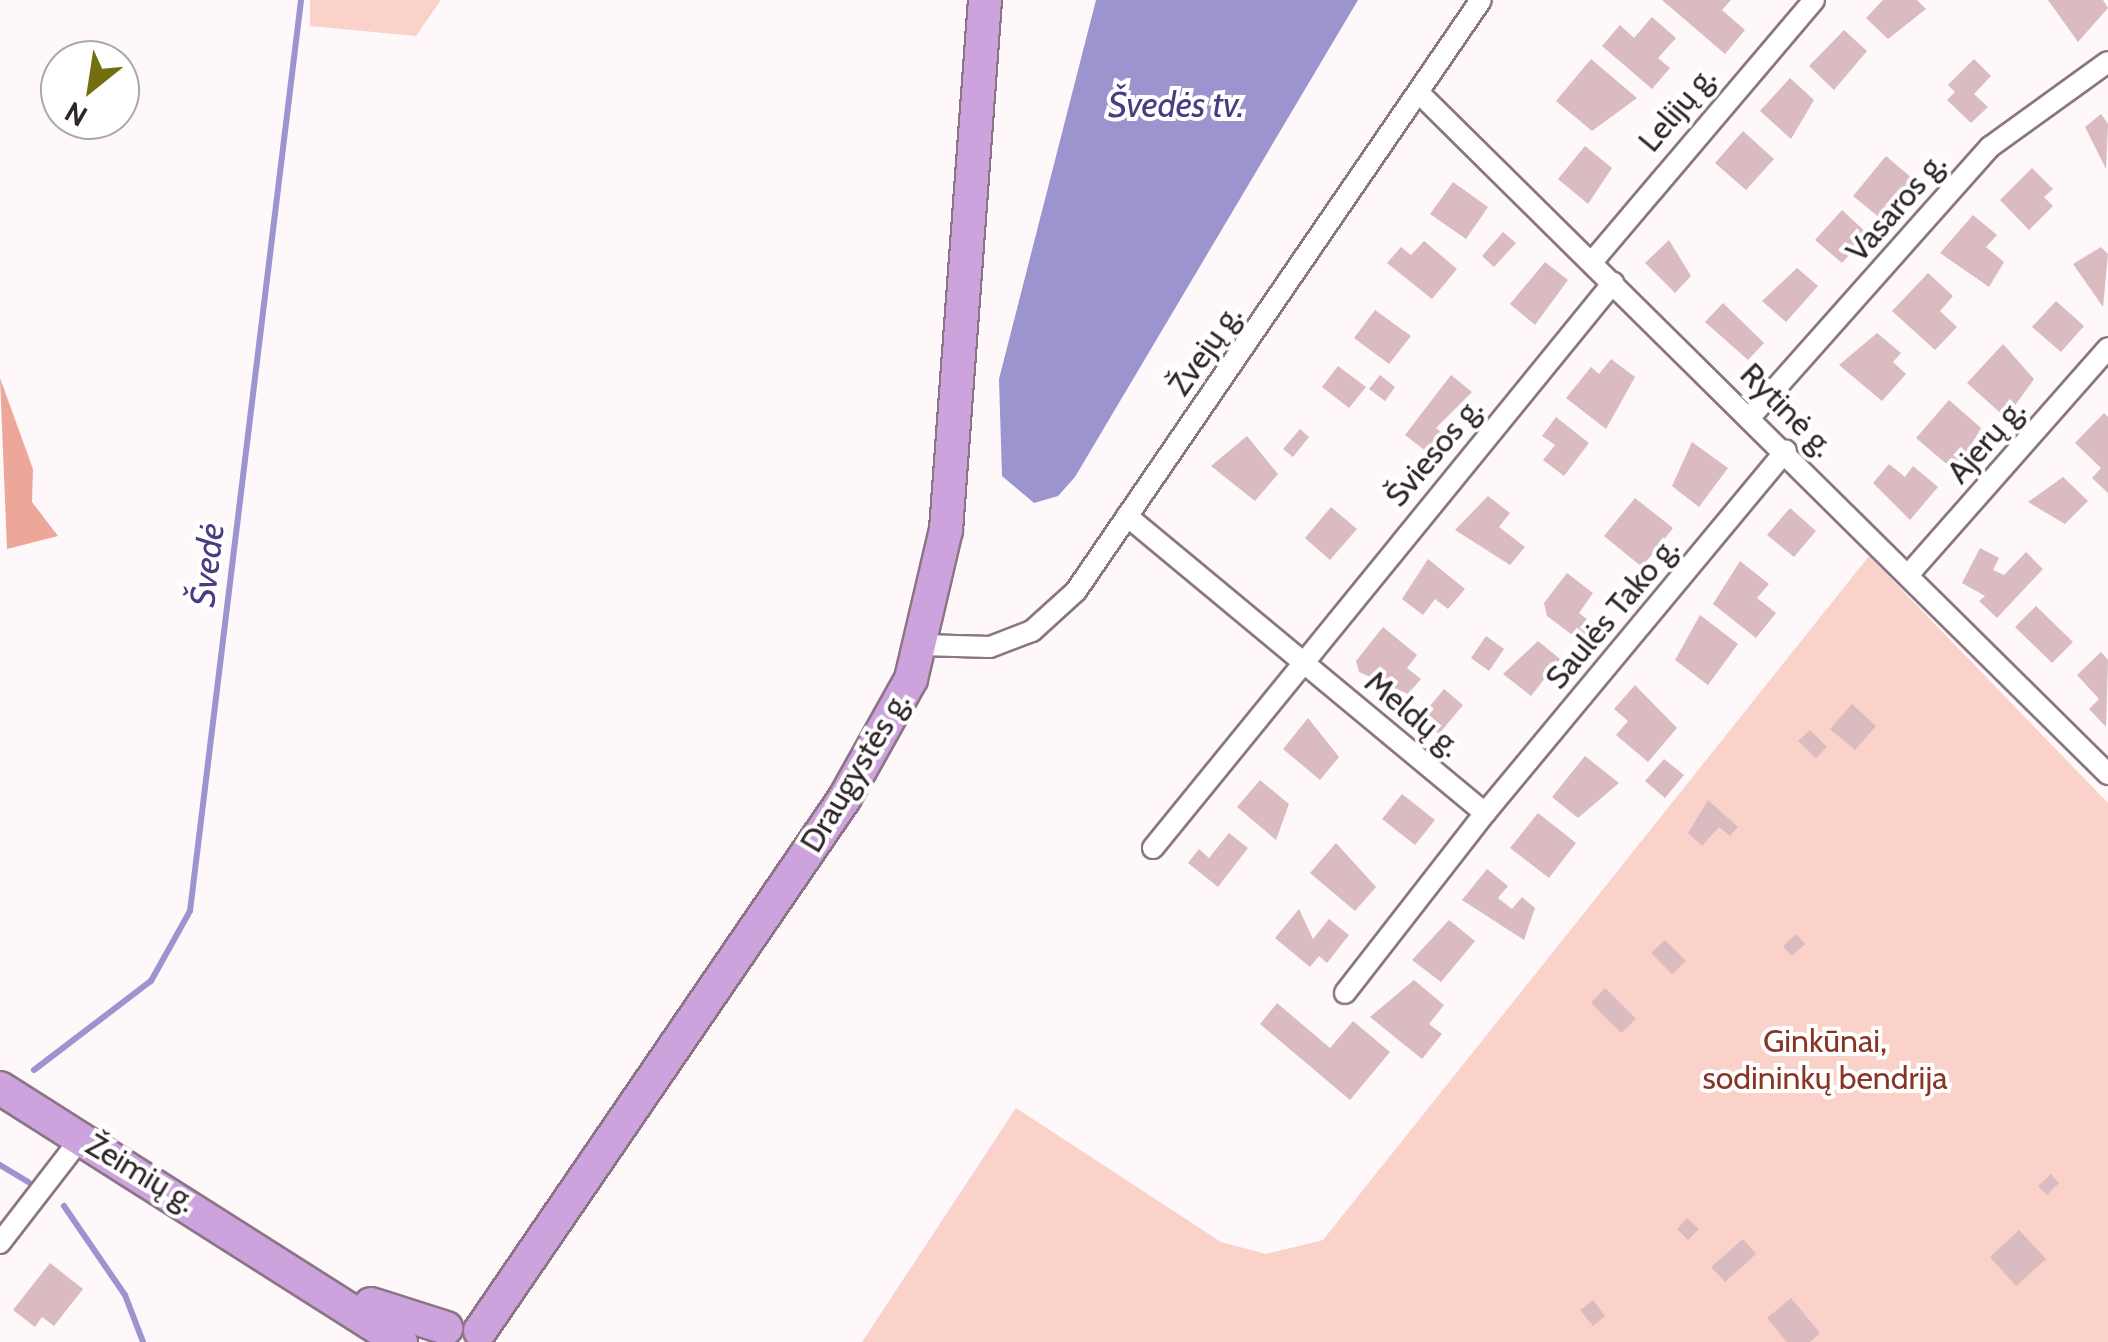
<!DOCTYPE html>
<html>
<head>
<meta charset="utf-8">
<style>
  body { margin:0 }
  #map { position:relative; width:2108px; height:1342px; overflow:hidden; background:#fef8fb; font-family:Cabin,sans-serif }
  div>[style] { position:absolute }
  .green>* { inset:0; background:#fad2ca }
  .forest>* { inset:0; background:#eca799 }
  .water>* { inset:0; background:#9c94ce }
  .stream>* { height:6px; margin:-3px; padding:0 3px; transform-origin:3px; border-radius:3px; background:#9c94ce }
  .building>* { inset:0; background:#d9bbc0 }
  .roads { filter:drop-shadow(2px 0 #8c7584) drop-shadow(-2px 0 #8c7584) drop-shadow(0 2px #8c7584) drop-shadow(0 -2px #8c7584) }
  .street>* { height:20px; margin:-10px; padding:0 10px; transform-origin:10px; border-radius:10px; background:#fff }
  .primary>* { height:32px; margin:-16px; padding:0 16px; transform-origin:16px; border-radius:16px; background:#cda3de }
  span { translate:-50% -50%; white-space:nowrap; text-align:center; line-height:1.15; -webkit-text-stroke:8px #fff; paint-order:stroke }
  .street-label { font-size:32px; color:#2f252b }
  .park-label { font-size:32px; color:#873527 }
  .water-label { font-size:35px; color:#4b3b83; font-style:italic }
  .north { position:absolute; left:40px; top:40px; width:100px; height:100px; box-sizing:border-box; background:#fff; border:2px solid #aca8aa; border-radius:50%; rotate:210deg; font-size:28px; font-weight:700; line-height:40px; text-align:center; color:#2f252b }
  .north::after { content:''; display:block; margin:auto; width:35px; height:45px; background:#726f11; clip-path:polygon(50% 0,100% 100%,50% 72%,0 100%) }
</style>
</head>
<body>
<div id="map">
  <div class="green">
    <div style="clip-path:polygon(310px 0,441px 0,416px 36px,310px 26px)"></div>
    <div style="clip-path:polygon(1869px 556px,2108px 803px,2108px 1342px,862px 1342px,1016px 1108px,1221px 1242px,1266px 1254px,1323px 1240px)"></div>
  </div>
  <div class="forest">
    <div style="clip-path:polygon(0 378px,33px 469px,32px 502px,58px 536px,7px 549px)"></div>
  </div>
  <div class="water">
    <div style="clip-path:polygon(1096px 0,1358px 0,1075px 477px,1058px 496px,1034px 503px,1002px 476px,999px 379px)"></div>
  </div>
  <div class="stream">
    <div style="left:34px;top:1070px;width:147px;rotate:-37.3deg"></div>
    <div style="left:151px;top:981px;width:80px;rotate:-60.9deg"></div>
    <div style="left:190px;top:911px;width:918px;rotate:-83.05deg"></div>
    <div style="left:0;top:1165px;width:33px;rotate:31deg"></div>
    <div style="left:64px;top:1206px;width:108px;rotate:55.6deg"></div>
    <div style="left:125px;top:1295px;width:50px;rotate:69deg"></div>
  </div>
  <div class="building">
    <div style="clip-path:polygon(1662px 0,1731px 0,1722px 10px,1745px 30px,1725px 54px)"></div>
    <div style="clip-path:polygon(1883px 0,1917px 0,1926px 9px,1888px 39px,1866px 18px)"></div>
    <div style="clip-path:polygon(2048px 0,2103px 0,2108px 8px,2078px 42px)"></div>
    <div style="clip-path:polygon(1652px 17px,1676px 38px,1658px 58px,1670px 68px,1652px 89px,1602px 46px,1620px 25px,1634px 38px)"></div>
    <div style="clip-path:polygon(1844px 30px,1867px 51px,1834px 90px,1809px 66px)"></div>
    <div style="clip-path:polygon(1591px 59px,1637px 98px,1592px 131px,1556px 101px)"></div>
    <div style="clip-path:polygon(1974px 59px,1991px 76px,1974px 94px,1988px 107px,1971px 123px,1947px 100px,1955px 92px,1948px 85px)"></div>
    <div style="clip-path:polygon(1790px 78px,1814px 100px,1791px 139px,1760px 111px)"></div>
    <div style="clip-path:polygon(2101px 114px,2108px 124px,2106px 169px,2085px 127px)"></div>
    <div style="clip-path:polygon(1743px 131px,1774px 159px,1746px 190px,1715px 163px)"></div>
    <div style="clip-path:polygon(1585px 146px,1612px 168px,1588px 204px,1558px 179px)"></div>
    <div style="clip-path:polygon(1886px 156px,1913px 179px,1880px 218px,1853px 196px)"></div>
    <div style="clip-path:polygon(2032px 168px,2053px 189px,2044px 197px,2053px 206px,2029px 230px,2000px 200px)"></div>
    <div style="clip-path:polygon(1453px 182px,1488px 207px,1466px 239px,1430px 214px)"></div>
    <div style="clip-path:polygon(1842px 210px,1868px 234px,1842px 263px,1815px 240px)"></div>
    <div style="clip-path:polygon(1973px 215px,1997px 235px,1986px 247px,2004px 262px,1989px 287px,1940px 253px)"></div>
    <div style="clip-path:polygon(1503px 232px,1516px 243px,1494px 267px,1482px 256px)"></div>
    <div style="clip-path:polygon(1669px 240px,1691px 276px,1675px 293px,1645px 263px)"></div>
    <div style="clip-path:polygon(1424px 241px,1457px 269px,1432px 299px,1387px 263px,1401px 247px,1411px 255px)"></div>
    <div style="clip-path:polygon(2101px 247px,2108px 254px,2103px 307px,2073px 264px)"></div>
    <div style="clip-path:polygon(1545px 262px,1568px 280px,1535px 325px,1510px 304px)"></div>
    <div style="clip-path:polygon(1797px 268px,1818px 286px,1786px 322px,1762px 301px)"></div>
    <div style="clip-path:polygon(1928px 273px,1953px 296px,1940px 311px,1957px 327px,1935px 350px,1892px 311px)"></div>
    <div style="clip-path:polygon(2056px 301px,2084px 326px,2061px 352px,2032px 327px)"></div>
    <div style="clip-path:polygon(1723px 303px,1764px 343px,1748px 360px,1705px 322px)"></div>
    <div style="clip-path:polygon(1375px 310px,1411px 336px,1389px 364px,1354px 338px)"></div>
    <div style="clip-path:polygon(1877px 333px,1901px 353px,1893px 362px,1906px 374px,1882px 401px,1839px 365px)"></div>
    <div style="clip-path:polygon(2003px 344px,2034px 379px,2006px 418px,1967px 383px)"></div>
    <div style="clip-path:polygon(1611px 359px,1635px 377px,1606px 429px,1566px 398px,1591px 367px,1599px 374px)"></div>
    <div style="clip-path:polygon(1338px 366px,1366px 387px,1349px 408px,1322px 387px)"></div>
    <div style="clip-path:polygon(1380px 375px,1395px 387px,1385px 401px,1369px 389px)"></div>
    <div style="clip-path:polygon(1451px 375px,1472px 392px,1436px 428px,1442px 433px,1427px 452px,1405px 435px)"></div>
    <div style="clip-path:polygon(1949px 400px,1981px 428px,1956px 472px,1916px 438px)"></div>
    <div style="clip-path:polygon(2104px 413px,2108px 417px,2108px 493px,2092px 478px,2101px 468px,2075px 443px)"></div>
    <div style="clip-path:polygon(1556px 417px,1589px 443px,1564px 476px,1543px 460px,1555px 445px,1542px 436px)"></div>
    <div style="clip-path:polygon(1300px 429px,1309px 437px,1293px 457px,1283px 449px)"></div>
    <div style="clip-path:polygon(1247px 436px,1278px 474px,1255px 501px,1211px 466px)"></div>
    <div style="clip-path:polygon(1692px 442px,1728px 468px,1699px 507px,1672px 486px)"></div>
    <div style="clip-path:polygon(1889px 464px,1905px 477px,1913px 466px,1938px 487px,1910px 520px,1873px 483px)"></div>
    <div style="clip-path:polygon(2063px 477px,2088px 501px,2065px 524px,2028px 502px)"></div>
    <div style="clip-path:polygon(1488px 496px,1510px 513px,1499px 527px,1525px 547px,1510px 565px,1455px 530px)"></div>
    <div style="clip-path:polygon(1635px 498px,1673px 528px,1642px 567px,1604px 536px)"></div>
    <div style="clip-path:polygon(1331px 507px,1357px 529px,1330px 560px,1305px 538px)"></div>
    <div style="clip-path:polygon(1790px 508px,1816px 531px,1794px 557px,1767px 535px)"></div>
    <div style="clip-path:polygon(1980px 548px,1999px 558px,1993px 570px,2004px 575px,2026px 552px,2043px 569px,1997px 618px,1979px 601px,1985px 596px,1962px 583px)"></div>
    <div style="clip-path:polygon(1428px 559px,1465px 589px,1448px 609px,1435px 599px,1423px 615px,1402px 599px)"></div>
    <div style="clip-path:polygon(1740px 561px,1769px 584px,1757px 598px,1776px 613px,1756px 638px,1713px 604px)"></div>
    <div style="clip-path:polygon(1567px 573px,1593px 593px,1579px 613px,1596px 626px,1583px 643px,1547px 616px,1544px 603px)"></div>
    <div style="clip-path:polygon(2036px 606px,2073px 642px,2052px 663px,2015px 627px)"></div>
    <div style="clip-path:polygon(1700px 615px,1738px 644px,1708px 685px,1675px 660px)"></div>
    <div style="clip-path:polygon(1383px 627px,1417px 655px,1407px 668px,1421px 679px,1408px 694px,1359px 672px,1356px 661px)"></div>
    <div style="clip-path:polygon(1486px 636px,1504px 649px,1489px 671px,1471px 658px)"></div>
    <div style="clip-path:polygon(1538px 641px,1560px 659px,1531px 696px,1503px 674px)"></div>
    <div style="clip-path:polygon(2101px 652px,2108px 660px,2106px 727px,2089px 709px,2099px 699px,2077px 675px)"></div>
    <div style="clip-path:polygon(1635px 685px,1677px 728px,1648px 762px,1616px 735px,1628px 721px,1614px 709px)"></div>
    <div style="clip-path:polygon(1444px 689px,1463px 705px,1439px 734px,1420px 718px)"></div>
    <div style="clip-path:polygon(1852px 704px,1876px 726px,1855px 750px,1830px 729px)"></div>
    <div style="clip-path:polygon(1308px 718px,1339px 757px,1320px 780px,1283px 749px)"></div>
    <div style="clip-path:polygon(1810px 730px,1827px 747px,1816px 758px,1798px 741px)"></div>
    <div style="clip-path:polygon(1585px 756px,1619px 783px,1578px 818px,1552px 797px)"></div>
    <div style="clip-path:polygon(1664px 759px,1684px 775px,1665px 798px,1645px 781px)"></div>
    <div style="clip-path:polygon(1260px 780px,1289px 804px,1276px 840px,1237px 807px)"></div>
    <div style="clip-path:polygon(1402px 794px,1435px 820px,1415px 845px,1382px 819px)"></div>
    <div style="clip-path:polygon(1708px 800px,1738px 827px,1730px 836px,1719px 827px,1702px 846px,1688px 833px)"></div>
    <div style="clip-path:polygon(1538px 813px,1576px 843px,1549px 878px,1510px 848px)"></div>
    <div style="clip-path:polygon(1229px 833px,1248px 848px,1218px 887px,1188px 863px,1199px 849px,1209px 858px)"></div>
    <div style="clip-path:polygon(1336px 843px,1376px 887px,1355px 911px,1310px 873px)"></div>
    <div style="clip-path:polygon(1487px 869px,1508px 886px,1498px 898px,1512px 909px,1522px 897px,1535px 908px,1524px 940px,1462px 900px)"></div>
    <div style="clip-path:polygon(1299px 909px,1313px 939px,1329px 919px,1349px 935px,1327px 963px,1319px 956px,1310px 967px,1275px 938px)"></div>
    <div style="clip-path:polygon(1449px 920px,1475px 941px,1441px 982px,1412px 960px)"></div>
    <div style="clip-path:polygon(1796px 934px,1805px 944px,1792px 956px,1783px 946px)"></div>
    <div style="clip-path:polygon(1665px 940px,1686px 961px,1672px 974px,1651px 953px)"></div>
    <div style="clip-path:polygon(1414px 980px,1444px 1005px,1429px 1024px,1442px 1034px,1422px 1059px,1370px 1017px)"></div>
    <div style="clip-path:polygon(1605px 988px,1636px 1019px,1621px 1033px,1591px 1003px)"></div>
    <div style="clip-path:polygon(1277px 1003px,1330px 1048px,1353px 1021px,1390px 1052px,1350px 1100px,1260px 1024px)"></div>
    <div style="clip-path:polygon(2051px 1174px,2059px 1183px,2047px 1195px,2038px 1186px)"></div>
    <div style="clip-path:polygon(1687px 1218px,1699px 1229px,1688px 1240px,1677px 1229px)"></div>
    <div style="clip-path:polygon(2019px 1230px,2046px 1259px,2016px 1286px,1990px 1257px)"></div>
    <div style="clip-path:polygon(1743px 1239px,1756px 1254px,1725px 1282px,1711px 1267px)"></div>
    <div style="clip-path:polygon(50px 1263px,83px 1289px,54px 1326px,42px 1317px,35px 1327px,13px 1310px)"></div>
    <div style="clip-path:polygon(1791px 1298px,1820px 1333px,1810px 1342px,1787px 1342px,1767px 1318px)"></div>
    <div style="clip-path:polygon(1593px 1300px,1605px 1316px,1593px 1326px,1580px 1310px)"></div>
  </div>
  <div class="roads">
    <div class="street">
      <div style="left:1419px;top:93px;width:969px;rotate:44.67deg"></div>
      <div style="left:1592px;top:262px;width:343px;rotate:-49.7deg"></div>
      <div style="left:1751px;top:416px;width:360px;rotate:-48.4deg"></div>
      <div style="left:1990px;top:147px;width:145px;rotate:-35.8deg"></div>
      <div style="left:1127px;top:516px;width:465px;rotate:39.7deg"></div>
      <div style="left:1485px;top:813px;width:228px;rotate:127.9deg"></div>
      <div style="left:1909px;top:574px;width:301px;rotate:-48.6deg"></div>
      <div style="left:922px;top:645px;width:68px;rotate:1.7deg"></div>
      <div style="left:990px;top:647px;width:45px;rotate:-20.9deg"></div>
      <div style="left:1032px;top:631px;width:59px;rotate:-42.3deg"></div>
      <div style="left:1076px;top:591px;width:716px;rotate:-55.58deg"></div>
      <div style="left:1485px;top:813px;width:471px;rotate:-50.3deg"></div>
      <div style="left:1153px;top:848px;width:729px;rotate:-50.85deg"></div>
      <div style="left:0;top:1243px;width:134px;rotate:-52.3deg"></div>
    </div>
    <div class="primary">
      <div style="left:0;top:1088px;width:475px;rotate:32.4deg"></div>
      <div style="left:371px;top:1304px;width:79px;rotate:17.7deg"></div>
      <div style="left:480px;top:1331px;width:645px;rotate:-55.62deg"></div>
      <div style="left:844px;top:799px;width:137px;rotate:-60.8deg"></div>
      <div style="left:911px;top:679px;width:153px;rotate:-76.8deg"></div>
      <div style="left:946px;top:530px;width:531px;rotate:-85.79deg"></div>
    </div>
  </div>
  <div class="street-label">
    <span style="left:1677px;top:109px;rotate:-50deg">Lelijų g.</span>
    <span style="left:1896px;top:207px;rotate:-49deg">Vasaros g.</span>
    <span style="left:1205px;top:350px;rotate:-55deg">Žvejų g.</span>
    <span style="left:1787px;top:410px;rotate:45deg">Rytinė g.</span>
    <span style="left:1986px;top:441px;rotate:-49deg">Ajerų g.</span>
    <span style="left:1434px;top:452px;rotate:-50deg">Šviesos g.</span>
    <span style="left:1612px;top:613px;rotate:-50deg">Saulės Tako g.</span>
    <span style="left:1413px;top:714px;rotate:40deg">Meldų g.</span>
    <span style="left:855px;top:772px;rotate:-59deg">Draugystės g.</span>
    <span style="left:141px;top:1173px;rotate:31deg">Žeimių g.</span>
  </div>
  <div class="park-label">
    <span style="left:1825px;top:1060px">Ginkūnai,<br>sodininkų bendrija</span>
  </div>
  <div class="water-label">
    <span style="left:1176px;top:105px">Švedės tv.</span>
    <span style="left:207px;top:565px;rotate:-83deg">Švedė</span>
  </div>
  <div class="north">N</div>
</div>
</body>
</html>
